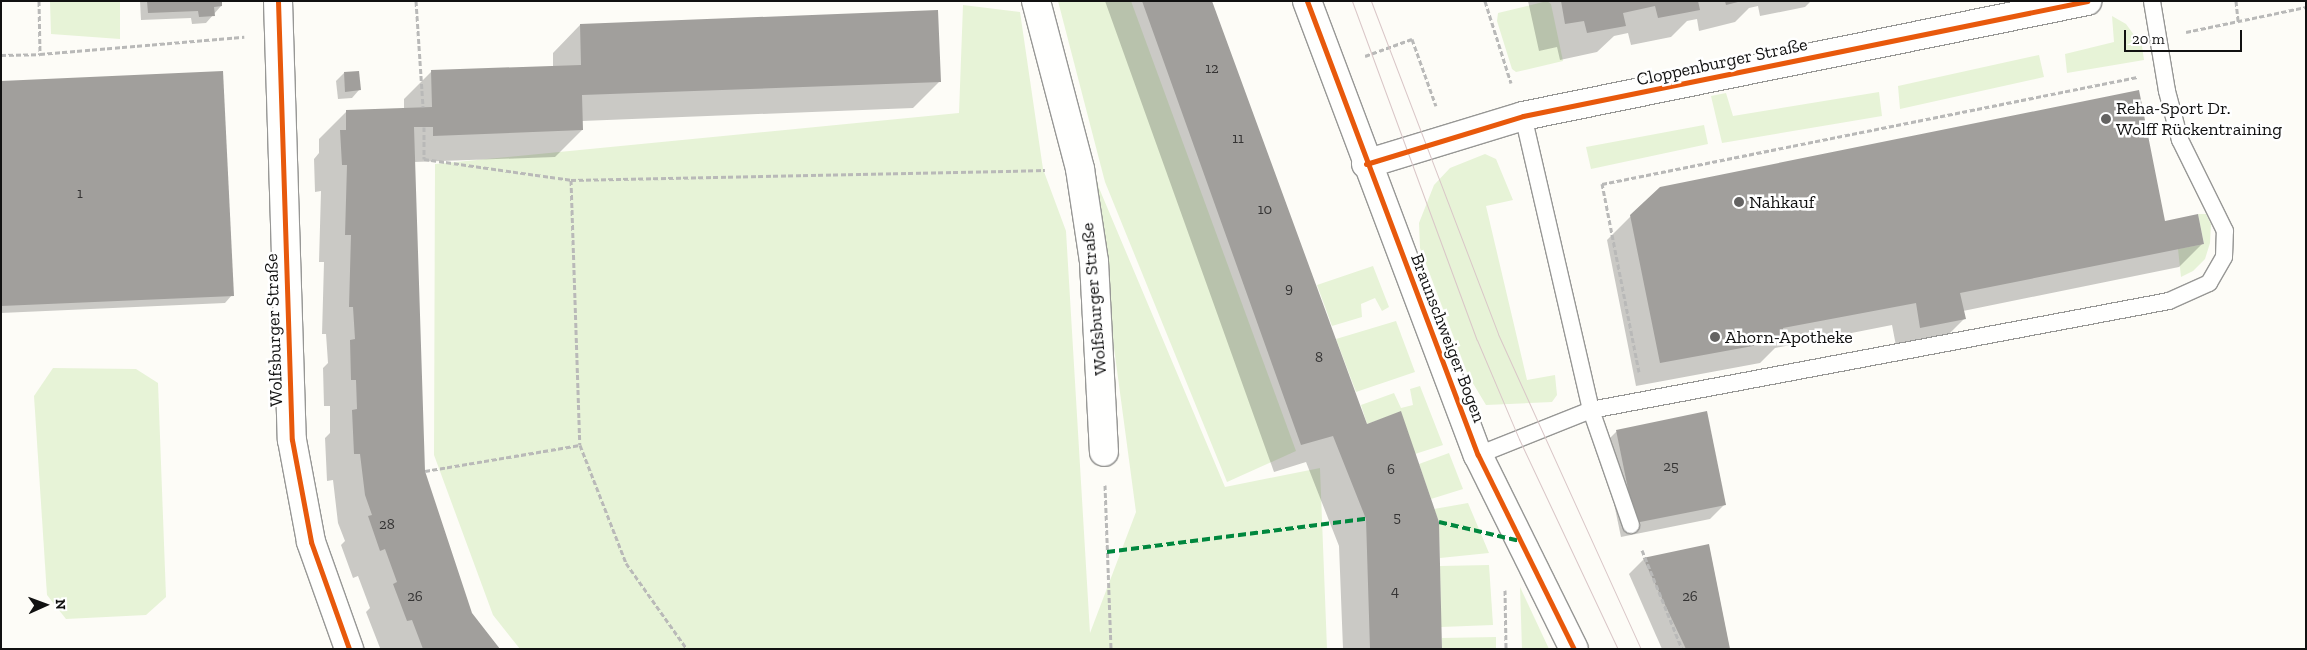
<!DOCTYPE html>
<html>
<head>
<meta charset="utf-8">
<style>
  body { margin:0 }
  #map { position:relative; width:2307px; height:650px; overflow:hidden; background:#fdfcf7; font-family:"Zilla Slab",serif }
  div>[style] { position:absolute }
  .green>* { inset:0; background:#e7f3d7 }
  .shadow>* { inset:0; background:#0003 }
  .building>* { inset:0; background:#a19f9c }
  .path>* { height:3px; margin-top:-1.5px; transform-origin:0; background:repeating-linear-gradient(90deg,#b9b9b8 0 5px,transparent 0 7.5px) }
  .roads { filter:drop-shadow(1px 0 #979795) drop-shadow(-1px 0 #979795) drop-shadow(0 1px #979795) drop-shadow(0 -1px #979795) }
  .lane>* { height:16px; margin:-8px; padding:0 8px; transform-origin:8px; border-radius:8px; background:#fffffe }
  .street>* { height:28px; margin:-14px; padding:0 14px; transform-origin:14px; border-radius:14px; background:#fffffe }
  .tram>* { height:1px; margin:-0.5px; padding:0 0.5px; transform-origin:0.5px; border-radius:0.5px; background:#d9c6c7 }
  .quiet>* { height:4px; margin-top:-2px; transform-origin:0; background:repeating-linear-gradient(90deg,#00873e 0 8px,transparent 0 12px) }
  .cycleway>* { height:5px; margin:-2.5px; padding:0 2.5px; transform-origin:2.5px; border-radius:2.5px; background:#e8590c }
  .dots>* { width:14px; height:14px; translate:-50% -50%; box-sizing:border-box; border:2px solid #fff; border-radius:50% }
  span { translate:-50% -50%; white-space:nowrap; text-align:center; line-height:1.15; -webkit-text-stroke:5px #fff; paint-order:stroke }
  .number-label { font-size:15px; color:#353434 }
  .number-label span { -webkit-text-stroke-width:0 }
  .street-label { font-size:18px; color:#111 }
  .poi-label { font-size:18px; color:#111 }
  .left { translate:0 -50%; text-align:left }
  .frame { position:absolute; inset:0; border:2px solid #111; pointer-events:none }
  .north { position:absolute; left:20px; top:580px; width:50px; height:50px; -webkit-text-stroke:4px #fff; paint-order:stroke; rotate:88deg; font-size:14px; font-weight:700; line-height:20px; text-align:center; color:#111 }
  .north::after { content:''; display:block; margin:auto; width:18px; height:22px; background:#111; clip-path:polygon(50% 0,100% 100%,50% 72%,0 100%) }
  .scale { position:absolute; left:2124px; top:30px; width:118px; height:22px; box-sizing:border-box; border:2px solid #111; border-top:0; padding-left:6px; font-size:15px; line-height:18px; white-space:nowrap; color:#111; -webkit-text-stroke:4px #fff; paint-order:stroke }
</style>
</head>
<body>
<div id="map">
  <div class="green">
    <div style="clip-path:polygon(50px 1px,120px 1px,120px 39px,51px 34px)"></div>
    <div style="clip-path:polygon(1045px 1px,1051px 1px,1099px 188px,1225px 487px,1320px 468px,1327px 649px,520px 649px,493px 615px,434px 455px,435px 164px,959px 113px,963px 5px,1020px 12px,1043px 169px,1066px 231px,1090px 633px,1136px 512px,1093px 191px)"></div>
    <div style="clip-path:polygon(1058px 1px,1131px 1px,1296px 451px,1227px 482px,1105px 182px)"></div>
    <div style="clip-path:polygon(1547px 1px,1551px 4px,1563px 61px,1516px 72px,1512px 69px,1497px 21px,1498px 13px)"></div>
    <div style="clip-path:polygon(2112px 16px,2126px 24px,2142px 46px,2144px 60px,2067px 73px,2065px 54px,2114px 42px)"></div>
    <div style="clip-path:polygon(2039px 55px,2044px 77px,1900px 109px,1898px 86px)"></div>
    <div style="clip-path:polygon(1879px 92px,1882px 116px,1722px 143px,1711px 96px,1726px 93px,1733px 116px)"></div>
    <div style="clip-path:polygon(1704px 125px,1708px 144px,1591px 169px,1586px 147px)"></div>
    <div style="clip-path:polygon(1485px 154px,1496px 159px,1513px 200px,1486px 206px,1527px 380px,1555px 375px,1557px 395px,1552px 402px,1486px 405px,1468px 375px,1420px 248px,1419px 223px,1434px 185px,1450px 168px)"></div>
    <div style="clip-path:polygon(2198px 214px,2206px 214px,2211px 224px,2210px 243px,2205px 259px,2193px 271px,2181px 277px,2178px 249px,2204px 244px)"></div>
    <div style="clip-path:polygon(1373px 266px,1389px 307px,1382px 311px,1375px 298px,1361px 304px,1362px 317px,1332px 326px,1317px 285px)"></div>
    <div style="clip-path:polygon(1396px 321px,1415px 372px,1356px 392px,1336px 339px)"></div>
    <div style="clip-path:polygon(53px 368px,136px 369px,158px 383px,166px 597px,146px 615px,66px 619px,47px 595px,34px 396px)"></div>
    <div style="clip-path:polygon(1420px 386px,1443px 445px,1415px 454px,1401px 412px,1367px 424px,1361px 405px,1394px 393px,1401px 408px,1413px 405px,1410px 389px)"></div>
    <div style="clip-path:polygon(1449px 453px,1463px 489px,1431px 499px,1419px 464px)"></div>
    <div style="clip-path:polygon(1468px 503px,1489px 553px,1440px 558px,1439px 522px,1434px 509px)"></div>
    <div style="clip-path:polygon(1489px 565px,1493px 625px,1441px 627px,1440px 566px)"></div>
    <div style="clip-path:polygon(1520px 587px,1549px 649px,1522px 649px)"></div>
    <div style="clip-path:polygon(1496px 637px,1496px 649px,1442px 649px,1442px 638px)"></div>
  </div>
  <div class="shadow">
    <div style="clip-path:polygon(140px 1px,221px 1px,221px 6px,206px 23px,192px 24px,191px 18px,141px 20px)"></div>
    <div style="clip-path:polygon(1105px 1px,1211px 1px,1441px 649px,1343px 649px,1339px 546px,1306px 462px,1274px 472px)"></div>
    <div style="clip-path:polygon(1528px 1px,1811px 1px,1805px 7px,1760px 16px,1758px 6px,1749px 8px,1735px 22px,1699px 31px,1697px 19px,1687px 21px,1671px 37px,1631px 45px,1628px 33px,1614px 36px,1597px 52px,1560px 60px,1557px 47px,1539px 51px)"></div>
    <div style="clip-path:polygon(580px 25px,940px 81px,913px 108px,582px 121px,582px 130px,555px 157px,414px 162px,424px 471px,471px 614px,499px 649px,380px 648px,366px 612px,370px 608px,358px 576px,353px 578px,341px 545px,345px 541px,338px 523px,333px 480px,327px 481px,325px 438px,330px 433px,330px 406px,324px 406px,323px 368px,328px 363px,326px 334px,322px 334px,324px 262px,319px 262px,321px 191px,315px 192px,314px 159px,319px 153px,319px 139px,346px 112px,404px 109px,404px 99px,431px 72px,553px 67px,553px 53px)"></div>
    <div style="clip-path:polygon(344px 73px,359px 90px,352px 98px,338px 99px,336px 81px)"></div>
    <div style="clip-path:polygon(1px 83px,232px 295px,225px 303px,1px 313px)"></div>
    <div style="clip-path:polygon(1631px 216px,2164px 222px,2203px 243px,2179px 267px,1963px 311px,1965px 318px,1941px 342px,1897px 351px,1892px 325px,1775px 348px,1760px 363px,1636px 386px,1607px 240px)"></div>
    <div style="clip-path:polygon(1706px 413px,1725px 504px,1710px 519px,1621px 537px,1602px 446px,1616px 432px)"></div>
    <div style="clip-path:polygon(1644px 559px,1729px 649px,1662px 649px,1629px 574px)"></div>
  </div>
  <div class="building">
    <div style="clip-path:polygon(147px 1px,222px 1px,222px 6px,214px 7px,215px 16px,199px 17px,198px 11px,148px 13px)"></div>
    <div style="clip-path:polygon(1142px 1px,1212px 1px,1367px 424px,1401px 411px,1439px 522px,1442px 649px,1370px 649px,1366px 519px,1333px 436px,1301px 445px)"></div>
    <div style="clip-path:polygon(1561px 1px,1698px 1px,1700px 10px,1658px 18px,1655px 6px,1623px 13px,1626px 26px,1587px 33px,1584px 21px,1565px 24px)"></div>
    <div style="clip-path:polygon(1725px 1px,1738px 1px,1738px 2px,1726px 5px)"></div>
    <div style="clip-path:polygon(938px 10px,941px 82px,582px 95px,583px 130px,433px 136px,433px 127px,414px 127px,425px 471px,472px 613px,500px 649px,423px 649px,412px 620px,407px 621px,393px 584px,397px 582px,385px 549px,380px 551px,368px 516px,372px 515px,365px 495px,360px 454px,354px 454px,352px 410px,357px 409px,356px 380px,351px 380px,350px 340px,355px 339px,353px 307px,349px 307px,351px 235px,345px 235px,347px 165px,342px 165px,340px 130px,346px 130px,346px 110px,432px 107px,431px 70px,581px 65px,580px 24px)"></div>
    <div style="clip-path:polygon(223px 71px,234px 296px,1px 306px,1px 81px)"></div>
    <div style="clip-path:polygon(359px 71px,361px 90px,345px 92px,344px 72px)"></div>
    <div style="clip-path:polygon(2139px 90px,2165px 221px,2198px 214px,2204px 244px,1960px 293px,1966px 319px,1920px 328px,1916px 303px,1783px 328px,1785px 340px,1660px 363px,1630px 215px,1660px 187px)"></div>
    <div style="clip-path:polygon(1707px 411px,1726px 505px,1635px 523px,1616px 430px)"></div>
    <div style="clip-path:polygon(1709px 544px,1730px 649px,1686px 649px,1643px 558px)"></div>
  </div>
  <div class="path">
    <div style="left:39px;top:1px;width:53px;rotate:88.9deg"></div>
    <div style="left:40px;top:54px;width:205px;rotate:-4.8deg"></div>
    <div style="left:416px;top:1px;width:106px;rotate:86.2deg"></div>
    <div style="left:1485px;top:1px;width:86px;rotate:72.4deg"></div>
    <div style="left:2236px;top:1px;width:20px;rotate:84deg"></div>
    <div style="left:2186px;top:32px;width:123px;rotate:-11.8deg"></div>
    <div style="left:1px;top:55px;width:39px;rotate:-1deg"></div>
    <div style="left:1365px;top:56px;width:50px;rotate:-19.9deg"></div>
    <div style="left:1412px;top:39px;width:71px;rotate:70.3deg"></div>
    <div style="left:424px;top:127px;width:32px;rotate:90deg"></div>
    <div style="left:424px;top:159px;width:148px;rotate:8.1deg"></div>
    <div style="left:571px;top:180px;width:265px;rotate:88.1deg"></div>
    <div style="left:580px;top:445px;width:127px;rotate:68.7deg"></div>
    <div style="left:626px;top:563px;width:105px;rotate:54.7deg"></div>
    <div style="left:571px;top:180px;width:474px;rotate:-1.2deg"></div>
    <div style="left:1639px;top:372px;width:192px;rotate:-101.1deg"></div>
    <div style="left:1602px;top:184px;width:546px;rotate:-11.31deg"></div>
    <div style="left:425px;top:471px;width:157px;rotate:-9.5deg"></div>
    <div style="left:1105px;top:485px;width:164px;rotate:87.9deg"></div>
    <div style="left:1642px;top:550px;width:107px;rotate:68deg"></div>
    <div style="left:1505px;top:590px;width:59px;rotate:89deg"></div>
  </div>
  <div class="roads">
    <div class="lane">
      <div style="left:1478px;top:455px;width:122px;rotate:-21.7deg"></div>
      <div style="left:1591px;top:410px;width:302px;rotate:-103deg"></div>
      <div style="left:1631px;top:525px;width:122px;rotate:-109.2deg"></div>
      <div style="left:1591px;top:410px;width:588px;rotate:-10.68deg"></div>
      <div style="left:2169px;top:301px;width:44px;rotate:-24.2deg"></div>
      <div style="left:2209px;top:283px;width:30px;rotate:-60deg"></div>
      <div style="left:2224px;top:257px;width:26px;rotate:-88deg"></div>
      <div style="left:2225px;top:231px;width:102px;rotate:-116.3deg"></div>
      <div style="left:2180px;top:140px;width:51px;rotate:-104.9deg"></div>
      <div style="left:2167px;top:91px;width:91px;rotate:-99.5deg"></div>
    </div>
    <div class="street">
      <div style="left:278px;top:1px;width:439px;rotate:88.2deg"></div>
      <div style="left:292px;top:440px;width:104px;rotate:79.4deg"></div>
      <div style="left:311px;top:542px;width:114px;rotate:70.4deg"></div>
      <div style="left:1036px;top:1px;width:174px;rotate:75.3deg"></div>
      <div style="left:1080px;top:169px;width:94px;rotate:81.4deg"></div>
      <div style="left:1094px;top:262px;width:190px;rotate:87deg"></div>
      <div style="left:1307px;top:1px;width:485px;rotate:69.4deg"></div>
      <div style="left:1478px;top:455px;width:216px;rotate:63.7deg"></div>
      <div style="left:1366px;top:164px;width:164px;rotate:-17deg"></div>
      <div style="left:1523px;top:116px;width:576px;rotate:-11.52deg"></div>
    </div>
  </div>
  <div class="tram">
    <div style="left:1352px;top:1px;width:361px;rotate:69.8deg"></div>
    <div style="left:1477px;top:340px;width:108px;rotate:67deg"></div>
    <div style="left:1519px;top:439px;width:232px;rotate:64.8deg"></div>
    <div style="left:1371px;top:1px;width:356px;rotate:69.1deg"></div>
    <div style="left:1498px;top:334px;width:346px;rotate:65.6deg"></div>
  </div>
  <div class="quiet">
    <div style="left:1439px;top:522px;width:83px;rotate:13.2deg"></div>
    <div style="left:1107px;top:552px;width:261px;rotate:-7.3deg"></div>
  </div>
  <div class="cycleway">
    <div style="left:278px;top:1px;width:439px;rotate:88.2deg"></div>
    <div style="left:292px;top:440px;width:104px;rotate:79.4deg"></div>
    <div style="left:311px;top:542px;width:114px;rotate:70.4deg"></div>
    <div style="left:1307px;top:1px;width:485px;rotate:69.4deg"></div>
    <div style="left:1478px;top:455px;width:216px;rotate:63.7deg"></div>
    <div style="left:1366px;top:164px;width:164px;rotate:-17deg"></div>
    <div style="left:1523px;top:116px;width:576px;rotate:-11.52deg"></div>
  </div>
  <div class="dots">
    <div style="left:2106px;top:119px;background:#646362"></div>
    <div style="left:1739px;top:202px;background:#646362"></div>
    <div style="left:1715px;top:337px;background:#646362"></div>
  </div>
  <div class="number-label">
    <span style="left:1212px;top:69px">12</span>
    <span style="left:1238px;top:139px">11</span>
    <span style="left:80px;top:194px">1</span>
    <span style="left:1265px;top:210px">10</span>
    <span style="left:1289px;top:289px">9</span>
    <span style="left:1319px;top:358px">8</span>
    <span style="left:1671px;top:467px">25</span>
    <span style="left:1391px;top:470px">6</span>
    <span style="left:1397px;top:518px">5</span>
    <span style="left:387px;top:525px">28</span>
    <span style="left:1395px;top:592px">4</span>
    <span style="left:415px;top:597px">26</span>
    <span style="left:1690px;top:597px">26</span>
  </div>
  <div class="street-label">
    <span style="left:1722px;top:62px;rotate:-12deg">Cloppenburger Straße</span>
    <span style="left:1094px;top:299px;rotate:-95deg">Wolfsburger Straße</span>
    <span style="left:274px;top:330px;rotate:-92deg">Wolfsburger Straße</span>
    <span style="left:1448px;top:338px;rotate:69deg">Braunschweiger Bogen</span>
  </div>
  <div class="poi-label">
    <span class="left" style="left:2116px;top:119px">Reha-Sport Dr.<br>Wolff Rückentraining</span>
    <span class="left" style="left:1749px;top:202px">Nahkauf</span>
    <span class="left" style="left:1725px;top:337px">Ahorn-Apotheke</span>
  </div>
  <div class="frame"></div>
  <div class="north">N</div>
  <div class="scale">20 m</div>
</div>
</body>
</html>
